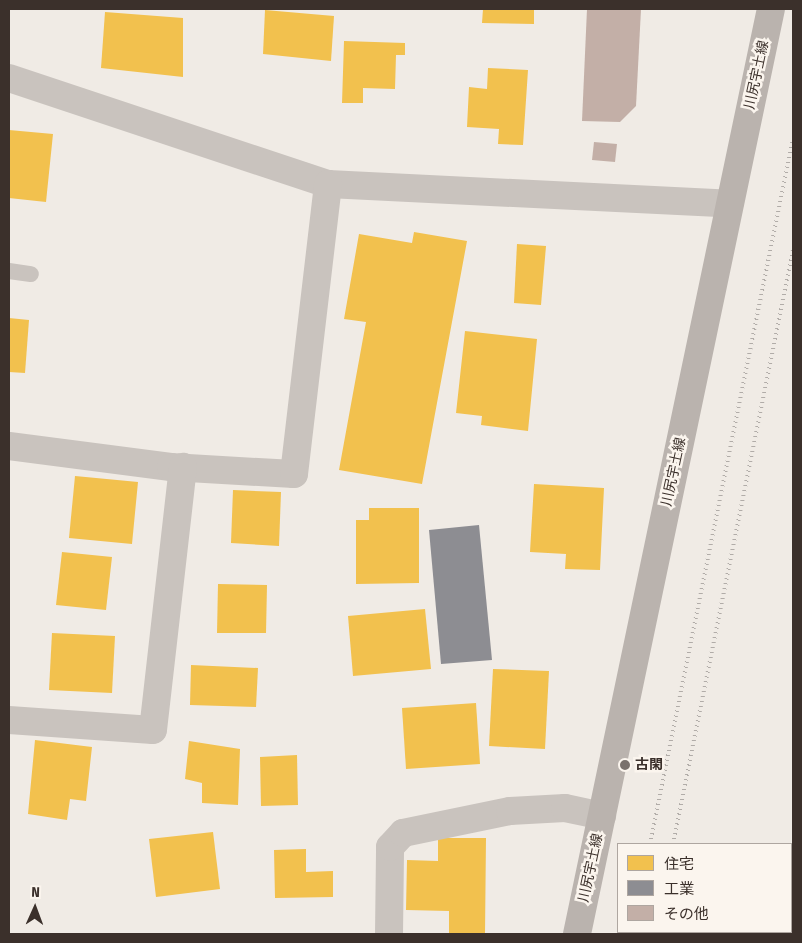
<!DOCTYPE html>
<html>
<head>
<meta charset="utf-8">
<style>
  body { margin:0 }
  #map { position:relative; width:802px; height:943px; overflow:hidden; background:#f0ebe5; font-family:"Fira Sans Condensed","Noto Sans JP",sans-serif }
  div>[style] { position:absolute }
  .homes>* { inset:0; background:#f2c14e }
  .industry>* { inset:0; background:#8d8d92 }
  .building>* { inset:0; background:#c3afa7 }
  .service>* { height:16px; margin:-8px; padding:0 8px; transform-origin:8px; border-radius:8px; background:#c9c3be }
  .minor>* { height:28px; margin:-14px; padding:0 14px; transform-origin:14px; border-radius:14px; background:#c9c3be }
  .secondary>* { height:28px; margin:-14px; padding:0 14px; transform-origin:14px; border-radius:14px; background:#bab3ae }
  .rail>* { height:4px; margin-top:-2px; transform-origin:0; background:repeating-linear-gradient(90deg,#b1aca8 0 1px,transparent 0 5px) }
  .dots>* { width:14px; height:14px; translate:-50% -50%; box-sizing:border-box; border:2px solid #fbf5ee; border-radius:50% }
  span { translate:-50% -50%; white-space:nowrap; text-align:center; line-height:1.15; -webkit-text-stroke:5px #fbf5ee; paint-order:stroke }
  .street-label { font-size:14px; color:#3b302b }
  .poi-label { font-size:14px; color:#3b302b; font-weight:700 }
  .left { translate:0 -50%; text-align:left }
  .frame { position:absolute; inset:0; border:10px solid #3b302b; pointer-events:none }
  .legend { position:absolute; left:617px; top:843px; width:175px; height:90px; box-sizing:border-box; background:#fbf5ee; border:1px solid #aea6a0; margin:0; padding:6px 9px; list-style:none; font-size:15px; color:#3b302b }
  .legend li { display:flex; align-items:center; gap:10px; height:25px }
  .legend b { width:25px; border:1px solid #aea6a0 }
  .north { position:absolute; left:10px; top:883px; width:50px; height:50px; -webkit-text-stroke:4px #fbf5ee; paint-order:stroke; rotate:2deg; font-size:14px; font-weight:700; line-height:20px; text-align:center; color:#3b302b }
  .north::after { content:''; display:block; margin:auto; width:18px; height:22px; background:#3b302b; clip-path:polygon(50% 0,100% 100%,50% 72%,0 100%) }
</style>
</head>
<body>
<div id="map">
  <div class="homes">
    <div style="clip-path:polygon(483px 9px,534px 9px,534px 24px,482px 23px)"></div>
    <div style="clip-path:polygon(265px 10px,334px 16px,331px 61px,263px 54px)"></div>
    <div style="clip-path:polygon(105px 12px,183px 18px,183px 77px,101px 68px)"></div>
    <div style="clip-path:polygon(344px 41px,405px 43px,405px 55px,396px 55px,395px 89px,363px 88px,363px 103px,342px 103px)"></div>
    <div style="clip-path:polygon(488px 68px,528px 70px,523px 145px,498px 144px,499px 129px,467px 127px,469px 87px,487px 89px)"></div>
    <div style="clip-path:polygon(9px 130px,53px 134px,46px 202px,9px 198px)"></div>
    <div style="clip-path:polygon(414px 232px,467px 241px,422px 484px,339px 470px,366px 322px,344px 319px,359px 234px,412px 243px)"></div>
    <div style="clip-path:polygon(517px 244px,546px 246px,541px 305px,514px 303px)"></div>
    <div style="clip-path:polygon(9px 318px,29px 320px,25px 373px,9px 372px)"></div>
    <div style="clip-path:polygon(465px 331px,537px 339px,528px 431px,481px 425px,482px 416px,456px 413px)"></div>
    <div style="clip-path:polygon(75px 476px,138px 482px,132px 544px,69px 538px)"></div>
    <div style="clip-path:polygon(534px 484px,604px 488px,600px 570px,565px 569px,566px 554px,530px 552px)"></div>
    <div style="clip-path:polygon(233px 490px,281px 492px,279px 546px,231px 543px)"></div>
    <div style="clip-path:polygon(369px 508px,419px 508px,419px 583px,356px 584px,356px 520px,369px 520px)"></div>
    <div style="clip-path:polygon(62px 552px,112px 557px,106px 610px,56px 605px)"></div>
    <div style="clip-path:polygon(218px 584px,267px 585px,266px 633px,217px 633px)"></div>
    <div style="clip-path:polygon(425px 609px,431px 669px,353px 676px,348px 616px)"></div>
    <div style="clip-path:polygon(52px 633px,115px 636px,112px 693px,49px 690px)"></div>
    <div style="clip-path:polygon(191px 665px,258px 668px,256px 707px,190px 705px)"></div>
    <div style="clip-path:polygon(493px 669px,549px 671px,545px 749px,489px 746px)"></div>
    <div style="clip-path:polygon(476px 703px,480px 764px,406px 769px,402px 708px)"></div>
    <div style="clip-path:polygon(35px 740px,92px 747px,86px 801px,70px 799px,67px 820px,28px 814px)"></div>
    <div style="clip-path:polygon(189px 741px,240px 749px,238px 805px,202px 803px,202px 783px,185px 779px)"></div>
    <div style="clip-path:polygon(297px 755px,298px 805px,261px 806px,260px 757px)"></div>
    <div style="clip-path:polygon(213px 832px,220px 889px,156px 897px,149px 839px)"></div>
    <div style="clip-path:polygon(438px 838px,486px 838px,485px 934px,449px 934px,449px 911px,406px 910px,407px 860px,438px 861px)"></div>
    <div style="clip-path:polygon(306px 849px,306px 872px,333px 871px,333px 897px,275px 898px,274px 850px)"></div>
  </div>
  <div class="industry">
    <div style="clip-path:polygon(479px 525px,492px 660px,441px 664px,429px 530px)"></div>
  </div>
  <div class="building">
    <div style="clip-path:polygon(587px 9px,641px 9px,636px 106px,620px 122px,582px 121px)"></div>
    <div style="clip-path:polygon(594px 142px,617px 144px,615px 162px,592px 160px)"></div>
  </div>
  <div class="service">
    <div style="left:9px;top:271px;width:22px;rotate:8deg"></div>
  </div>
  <div class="minor">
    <div style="left:9px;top:78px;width:336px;rotate:18.4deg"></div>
    <div style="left:328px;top:184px;width:402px;rotate:2.8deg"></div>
    <div style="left:9px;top:446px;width:163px;rotate:7.4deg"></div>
    <div style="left:171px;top:467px;width:123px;rotate:3.3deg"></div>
    <div style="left:294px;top:474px;width:292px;rotate:-83.3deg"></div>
    <div style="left:9px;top:720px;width:144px;rotate:4deg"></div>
    <div style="left:153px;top:730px;width:265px;rotate:-83.5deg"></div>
    <div style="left:389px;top:934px;width:87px;rotate:-89.3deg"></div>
    <div style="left:390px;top:847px;width:19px;rotate:-47deg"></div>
    <div style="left:403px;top:833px;width:109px;rotate:-11.6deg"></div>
    <div style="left:510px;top:811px;width:55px;rotate:-3.1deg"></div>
    <div style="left:565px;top:808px;width:38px;rotate:12deg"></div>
  </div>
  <div class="secondary">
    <div style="left:577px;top:934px;width:945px;rotate:-78.16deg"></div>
  </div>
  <div class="rail">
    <div style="left:650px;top:844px;width:720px;rotate:-78.55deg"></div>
    <div style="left:673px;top:844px;width:606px;rotate:-78.58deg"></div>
    <div style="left:632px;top:934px;width:2px;rotate:-63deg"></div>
    <div style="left:655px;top:934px;width:2px;rotate:-90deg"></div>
  </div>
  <div class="dots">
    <div style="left:625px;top:765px;background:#7a716c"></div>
  </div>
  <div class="street-label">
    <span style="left:757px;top:75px;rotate:-78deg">川尻宇土線</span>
    <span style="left:674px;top:472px;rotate:-78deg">川尻宇土線</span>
    <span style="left:591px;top:868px;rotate:-78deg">川尻宇土線</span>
  </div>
  <div class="poi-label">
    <span class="left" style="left:635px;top:765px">古閑</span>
  </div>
  <div class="frame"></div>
  <ul class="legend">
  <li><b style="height:14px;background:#f2c14e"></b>住宅</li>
  <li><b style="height:14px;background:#8d8d92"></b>工業</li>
  <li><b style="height:14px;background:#c3afa7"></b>その他</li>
  </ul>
  <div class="north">N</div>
</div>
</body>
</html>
